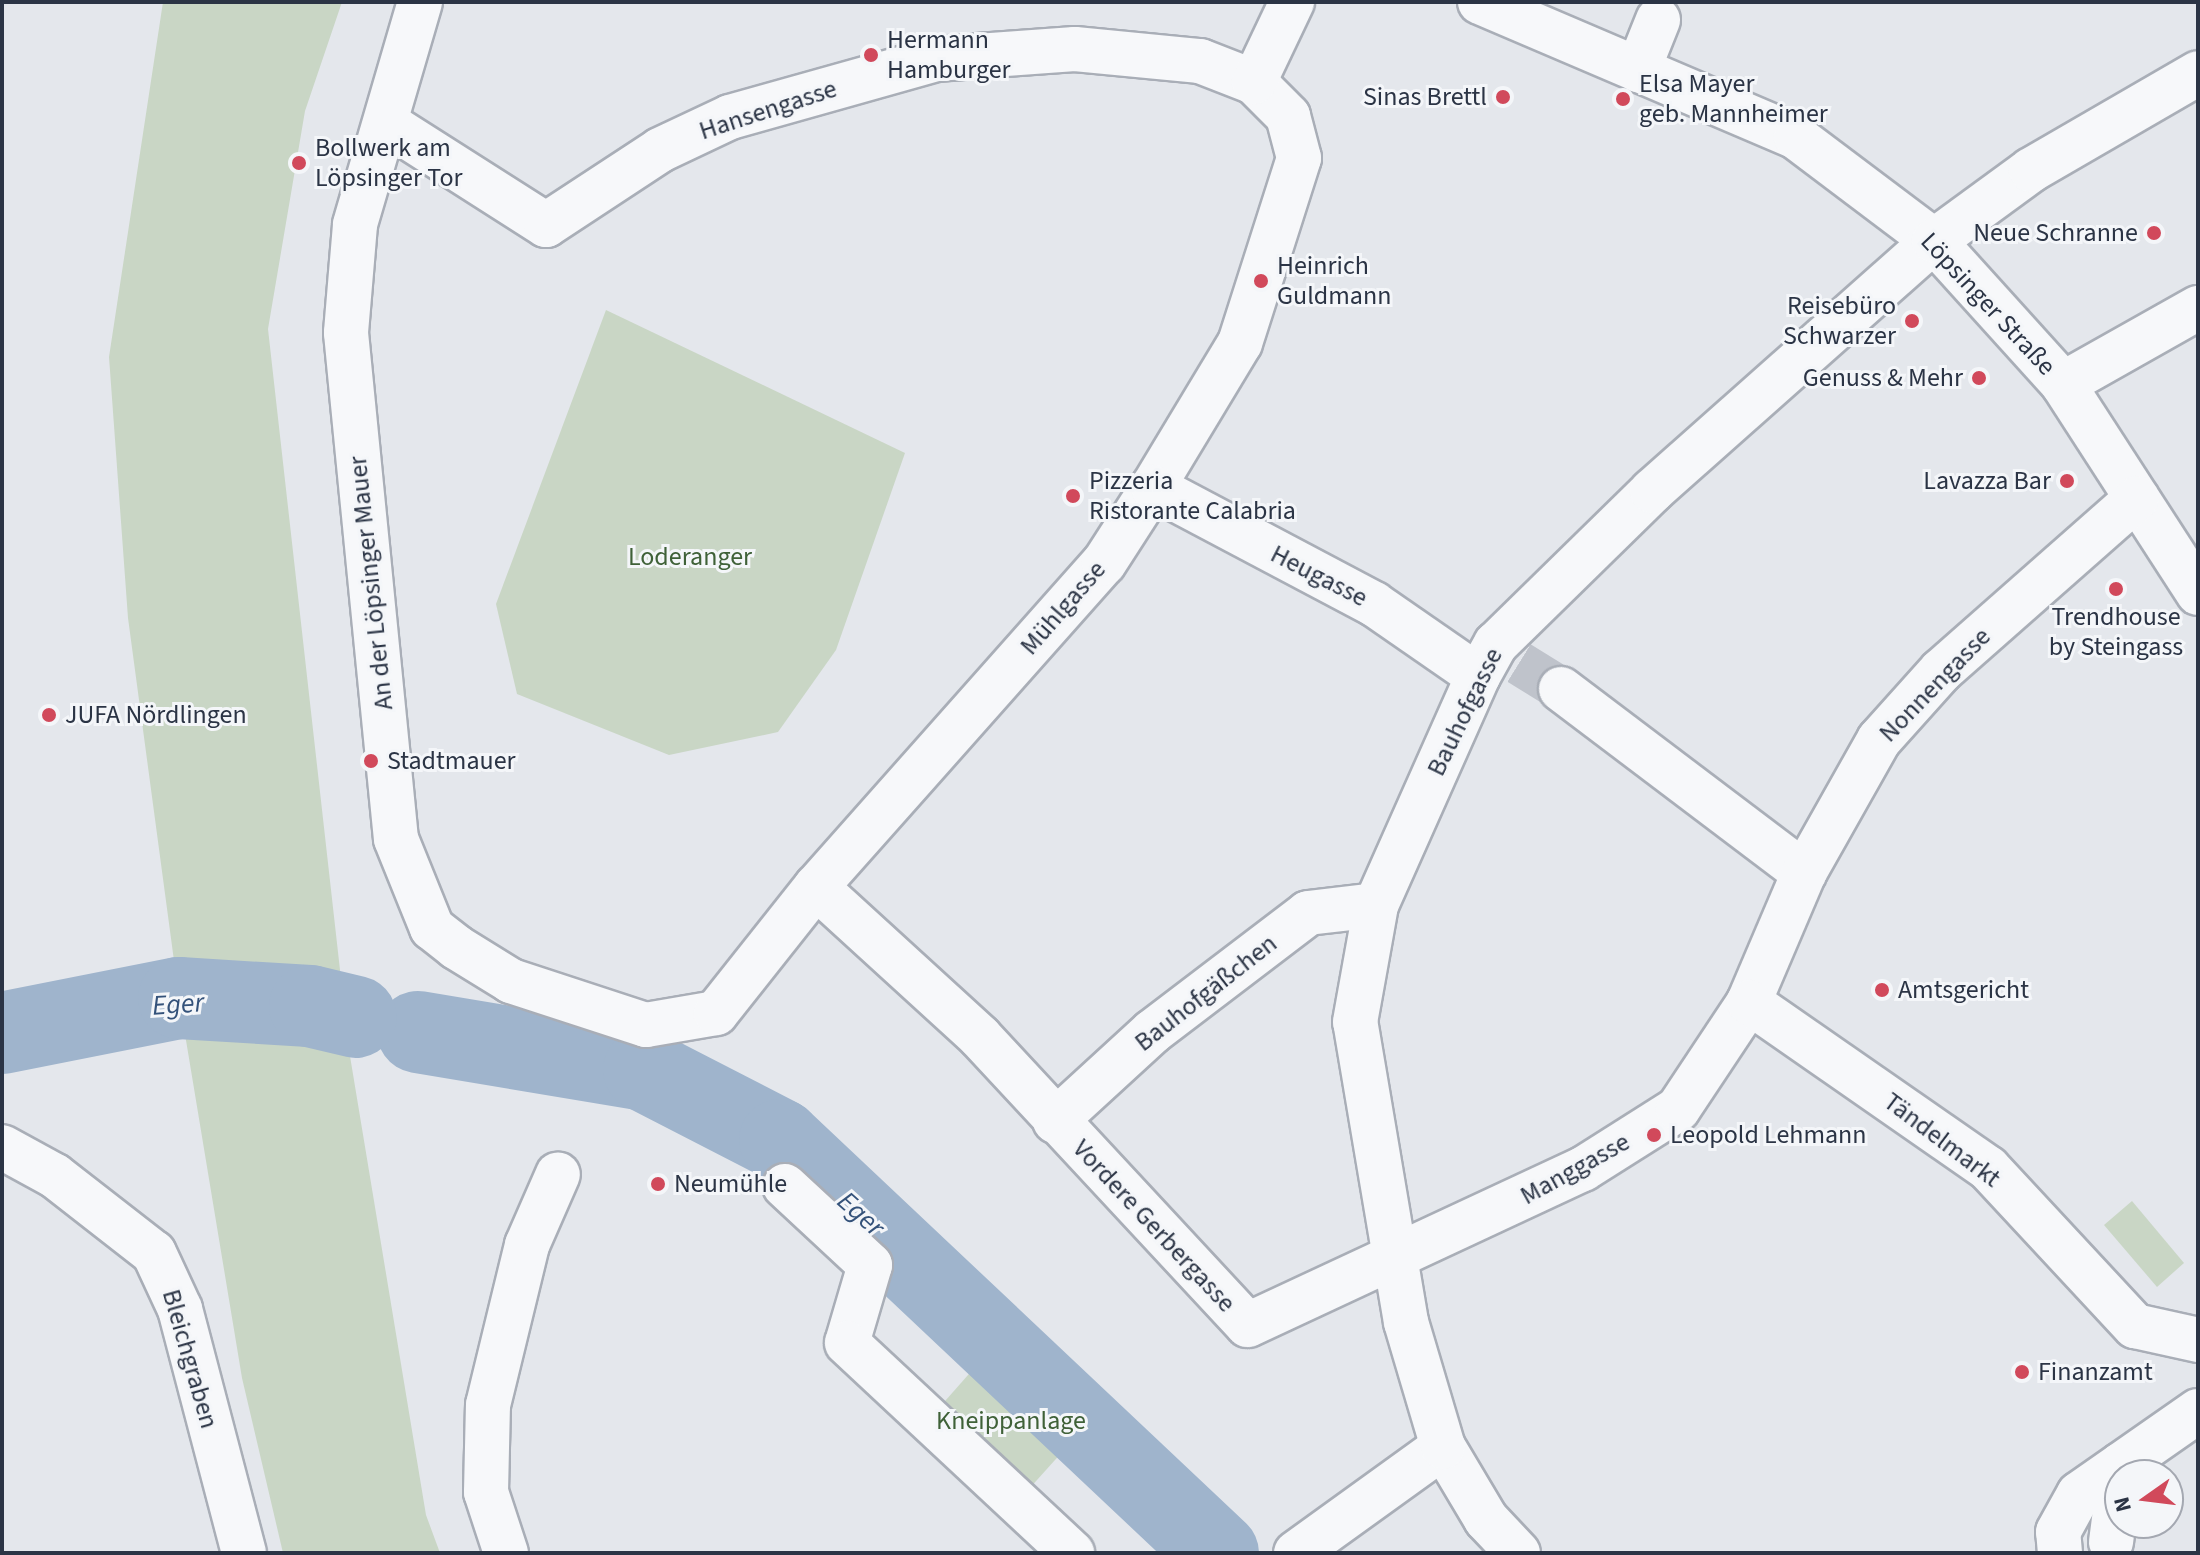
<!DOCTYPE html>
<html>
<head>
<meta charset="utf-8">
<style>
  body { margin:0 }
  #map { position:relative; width:2200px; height:1555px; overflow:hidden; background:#e4e7ec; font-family:"Source Sans 3",sans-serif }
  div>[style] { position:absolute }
  .green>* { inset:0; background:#c9d6c5 }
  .stream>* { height:14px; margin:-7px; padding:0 7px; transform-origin:7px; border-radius:7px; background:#9fb4cc }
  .river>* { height:82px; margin:-41px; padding:0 41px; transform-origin:41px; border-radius:41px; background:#9fb4cc }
  .minor-tunnel>* { height:44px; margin-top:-22px; transform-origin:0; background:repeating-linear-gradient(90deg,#bfc3cb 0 44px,transparent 0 66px) }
  .roads { filter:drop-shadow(2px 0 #a9aeb7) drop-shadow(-2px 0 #a9aeb7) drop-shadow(0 2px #a9aeb7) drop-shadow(0 -2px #a9aeb7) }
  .minor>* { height:44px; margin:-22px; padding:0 22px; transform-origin:22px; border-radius:22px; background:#f7f8fa }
  .dots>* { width:22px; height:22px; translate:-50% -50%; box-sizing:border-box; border:4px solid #f4f6f9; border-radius:50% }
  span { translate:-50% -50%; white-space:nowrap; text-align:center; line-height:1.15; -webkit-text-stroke:6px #f4f6f9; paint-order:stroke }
  .poi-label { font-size:26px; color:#2b3445 }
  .left { translate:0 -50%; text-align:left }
  .right { translate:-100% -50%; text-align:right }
  .street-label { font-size:26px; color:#2b3445 }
  .park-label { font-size:26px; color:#3f6138 }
  .water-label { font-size:28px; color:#34527a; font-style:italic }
  .frame { position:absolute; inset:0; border:4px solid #2b3445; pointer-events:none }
  .north { position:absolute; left:2104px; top:1459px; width:80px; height:80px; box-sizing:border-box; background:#f4f6f9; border:2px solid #a4a8b1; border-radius:50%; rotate:256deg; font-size:22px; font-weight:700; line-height:32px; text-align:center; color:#2b3445 }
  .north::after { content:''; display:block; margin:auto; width:28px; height:36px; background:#d1495b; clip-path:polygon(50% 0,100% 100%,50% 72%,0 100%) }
</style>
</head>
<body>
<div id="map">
  <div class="green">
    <div style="clip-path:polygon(163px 2px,342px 2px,305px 111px,268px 329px,349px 1050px,426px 1515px,440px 1553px,283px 1553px,242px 1378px,179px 998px,128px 618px,109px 357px)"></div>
    <div style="clip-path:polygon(606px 310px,905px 453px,836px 650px,778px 732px,669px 755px,517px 694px,496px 604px)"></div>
    <div style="clip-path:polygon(2132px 1201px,2184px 1263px,2157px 1287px,2104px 1225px)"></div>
    <div style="clip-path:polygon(991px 1349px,1082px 1430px,1028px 1490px,938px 1409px)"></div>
  </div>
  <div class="stream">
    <div style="left:999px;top:1339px;width:32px;rotate:92deg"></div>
    <div style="left:998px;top:1371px;width:80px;rotate:42.5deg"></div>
    <div style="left:1057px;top:1425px;width:32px"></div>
  </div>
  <div class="river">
    <div style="left:418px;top:1032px;width:229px;rotate:9.5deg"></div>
    <div style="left:644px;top:1070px;width:153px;rotate:27.2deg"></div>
    <div style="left:780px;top:1140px;width:602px;rotate:43.32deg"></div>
    <div style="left:2px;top:1033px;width:180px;rotate:-11.2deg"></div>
    <div style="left:179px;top:998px;width:131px;rotate:3.5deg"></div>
    <div style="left:310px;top:1006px;width:47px;rotate:13.4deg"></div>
  </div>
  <div class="minor-tunnel">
    <div style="left:1519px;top:663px;width:49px;rotate:31.8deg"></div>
  </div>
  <div class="roads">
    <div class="minor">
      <div style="left:420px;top:2px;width:232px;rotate:106.3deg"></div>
      <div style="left:355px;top:225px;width:108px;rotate:94.8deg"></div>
      <div style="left:346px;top:333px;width:508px;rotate:84.36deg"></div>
      <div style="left:396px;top:839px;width:96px;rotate:68deg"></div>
      <div style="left:432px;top:928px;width:31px;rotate:38deg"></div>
      <div style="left:456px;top:947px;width:65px;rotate:31.7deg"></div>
      <div style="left:511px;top:981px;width:142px;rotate:18.1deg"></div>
      <div style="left:646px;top:1025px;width:71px;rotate:-9.7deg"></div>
      <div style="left:716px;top:1013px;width:161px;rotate:-51.6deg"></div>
      <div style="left:816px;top:887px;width:433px;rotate:-48.4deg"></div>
      <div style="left:1104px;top:563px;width:90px;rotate:-57.2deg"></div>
      <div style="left:1153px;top:487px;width:168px;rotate:-58.9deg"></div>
      <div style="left:1240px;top:343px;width:194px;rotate:-72.3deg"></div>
      <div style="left:1299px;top:158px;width:43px;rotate:-104.7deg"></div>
      <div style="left:1288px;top:116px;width:48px;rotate:-135deg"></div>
      <div style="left:1480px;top:2px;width:344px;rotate:23.1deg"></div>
      <div style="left:1796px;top:137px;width:173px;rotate:37deg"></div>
      <div style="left:1934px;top:241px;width:193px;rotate:47.9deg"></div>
      <div style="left:2063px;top:384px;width:249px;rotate:57.1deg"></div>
      <div style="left:1638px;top:70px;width:54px;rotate:-68.2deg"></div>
      <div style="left:386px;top:123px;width:190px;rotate:32.5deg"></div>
      <div style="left:546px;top:225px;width:136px;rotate:-33.3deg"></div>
      <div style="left:660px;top:150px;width:77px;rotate:-25.2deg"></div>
      <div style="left:730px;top:117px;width:214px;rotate:-15.7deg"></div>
      <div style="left:936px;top:59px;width:139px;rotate:-4.1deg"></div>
      <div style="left:1075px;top:49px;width:126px;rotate:5.5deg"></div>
      <div style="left:1200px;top:61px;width:58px;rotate:21.3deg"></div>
      <div style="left:1254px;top:82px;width:89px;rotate:-64.6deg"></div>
      <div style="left:2063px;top:384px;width:155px;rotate:-29.4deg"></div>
      <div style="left:1153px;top:487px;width:250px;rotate:27.9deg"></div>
      <div style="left:1374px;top:604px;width:126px;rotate:34.7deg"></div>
      <div style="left:1561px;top:689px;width:305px;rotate:37.1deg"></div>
      <div style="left:816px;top:887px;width:222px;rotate:42.4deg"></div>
      <div style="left:980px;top:1037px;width:393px;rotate:47.1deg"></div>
      <div style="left:1248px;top:1325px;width:370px;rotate:-25deg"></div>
      <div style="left:1583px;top:1169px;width:112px;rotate:-32.3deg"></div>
      <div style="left:1678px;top:1109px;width:128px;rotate:-56.4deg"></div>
      <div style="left:1749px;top:1002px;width:140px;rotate:-66.9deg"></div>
      <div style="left:1804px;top:873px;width:153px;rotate:-60.6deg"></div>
      <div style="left:1879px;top:740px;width:93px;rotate:-48.1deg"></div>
      <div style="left:1941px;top:671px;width:261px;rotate:-41.4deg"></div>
      <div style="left:1749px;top:1002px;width:291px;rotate:34.8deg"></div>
      <div style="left:1988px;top:1168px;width:216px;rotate:47.1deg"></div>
      <div style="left:2135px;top:1326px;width:65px;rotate:12.5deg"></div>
      <div style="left:1055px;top:1121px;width:132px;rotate:-42.5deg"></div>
      <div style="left:1152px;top:1032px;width:196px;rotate:-37.3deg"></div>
      <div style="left:1308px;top:913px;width:68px;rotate:-6.7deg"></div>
      <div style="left:2px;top:1147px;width:60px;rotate:28.7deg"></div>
      <div style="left:55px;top:1176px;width:125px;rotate:37.9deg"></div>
      <div style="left:154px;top:1253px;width:62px;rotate:65.1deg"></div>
      <div style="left:180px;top:1309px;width:252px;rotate:75.3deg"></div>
      <div style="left:785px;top:1186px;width:116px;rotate:42.9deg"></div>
      <div style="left:870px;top:1265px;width:81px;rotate:106.4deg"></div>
      <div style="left:847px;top:1343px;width:308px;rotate:43deg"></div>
      <div style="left:2111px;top:1542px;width:78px;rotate:-82.6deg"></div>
      <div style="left:506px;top:1553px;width:64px;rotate:-108.2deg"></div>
      <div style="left:486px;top:1492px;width:87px;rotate:-88.7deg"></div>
      <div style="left:488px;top:1405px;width:165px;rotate:-76.3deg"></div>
      <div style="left:527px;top:1245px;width:77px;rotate:-66.4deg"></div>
      <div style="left:1296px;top:1553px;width:181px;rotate:-35.8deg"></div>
      <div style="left:1518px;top:1553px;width:47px;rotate:-133.3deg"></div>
      <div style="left:1486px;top:1519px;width:84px;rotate:-120.8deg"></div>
      <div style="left:1443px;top:1447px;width:130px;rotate:-106.5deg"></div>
      <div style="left:1406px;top:1322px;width:304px;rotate:-99.6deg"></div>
      <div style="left:1355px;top:1022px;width:119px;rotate:-79.8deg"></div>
      <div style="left:1376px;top:905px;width:251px;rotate:-66deg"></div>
      <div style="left:1478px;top:676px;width:37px;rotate:-61deg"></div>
      <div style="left:1496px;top:644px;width:219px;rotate:-44.4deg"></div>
      <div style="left:1652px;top:491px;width:377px;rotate:-41.6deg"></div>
      <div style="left:1934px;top:241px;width:120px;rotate:-36.2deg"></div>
      <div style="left:2031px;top:170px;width:193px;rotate:-30.1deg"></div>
      <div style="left:2060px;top:1553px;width:21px;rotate:-95deg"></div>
      <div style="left:2058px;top:1532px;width:43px;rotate:-61.1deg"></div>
      <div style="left:2079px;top:1494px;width:145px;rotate:-34.9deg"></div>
    </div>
  </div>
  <div class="dots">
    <div style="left:871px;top:55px;background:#d1495b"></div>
    <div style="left:1503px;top:97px;background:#d1495b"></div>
    <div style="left:1623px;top:99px;background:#d1495b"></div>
    <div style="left:299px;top:163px;background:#d1495b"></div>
    <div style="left:2154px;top:233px;background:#d1495b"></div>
    <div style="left:1261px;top:281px;background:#d1495b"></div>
    <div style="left:1912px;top:321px;background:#d1495b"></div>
    <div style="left:1979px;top:378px;background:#d1495b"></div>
    <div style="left:2067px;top:481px;background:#d1495b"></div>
    <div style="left:1073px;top:496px;background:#d1495b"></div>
    <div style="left:2116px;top:589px;background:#d1495b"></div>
    <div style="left:49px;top:715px;background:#d1495b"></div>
    <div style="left:371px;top:761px;background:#d1495b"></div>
    <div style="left:1882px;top:990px;background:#d1495b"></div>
    <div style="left:1654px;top:1135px;background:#d1495b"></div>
    <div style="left:658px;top:1184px;background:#d1495b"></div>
    <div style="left:2022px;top:1372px;background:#d1495b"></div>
  </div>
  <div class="poi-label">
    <span class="left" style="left:887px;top:55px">Hermann<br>Hamburger</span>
    <span class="left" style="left:1639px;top:99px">Elsa Mayer<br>geb. Mannheimer</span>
    <span class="right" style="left:1487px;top:97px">Sinas Brettl</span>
    <span class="left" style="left:315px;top:163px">Bollwerk am<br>Löpsinger Tor</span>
    <span class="right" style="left:2138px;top:233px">Neue Schranne</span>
    <span class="left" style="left:1277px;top:281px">Heinrich<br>Guldmann</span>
    <span class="right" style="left:1896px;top:321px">Reisebüro<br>Schwarzer</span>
    <span class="right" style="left:1963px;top:378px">Genuss &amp; Mehr</span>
    <span class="left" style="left:1089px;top:496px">Pizzeria<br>Ristorante Calabria</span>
    <span class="right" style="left:2051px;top:481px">Lavazza Bar</span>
    <span style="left:2116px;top:632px">Trendhouse<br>by Steingass</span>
    <span class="left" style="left:65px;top:715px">JUFA Nördlingen</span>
    <span class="left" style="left:387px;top:761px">Stadtmauer</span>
    <span class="left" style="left:1898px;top:990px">Amtsgericht</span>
    <span class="left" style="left:1670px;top:1135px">Leopold Lehmann</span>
    <span class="left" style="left:674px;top:1184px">Neumühle</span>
    <span class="left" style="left:2038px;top:1372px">Finanzamt</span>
  </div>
  <div class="street-label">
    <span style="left:768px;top:110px;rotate:-18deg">Hansengasse</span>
    <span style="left:1988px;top:304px;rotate:47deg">Löpsinger Straße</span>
    <span style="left:1319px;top:576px;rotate:27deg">Heugasse</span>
    <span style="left:371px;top:583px;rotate:-96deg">An der Löpsinger Mauer</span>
    <span style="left:1063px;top:608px;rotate:-49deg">Mühlgasse</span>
    <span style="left:1935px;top:685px;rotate:-46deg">Nonnengasse</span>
    <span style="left:1465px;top:712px;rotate:-64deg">Bauhofgasse</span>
    <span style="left:1206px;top:993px;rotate:-38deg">Bauhofgäßchen</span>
    <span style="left:1942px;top:1140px;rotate:37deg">Tändelmarkt</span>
    <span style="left:1575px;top:1169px;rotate:-29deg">Manggasse</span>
    <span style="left:1154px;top:1226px;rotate:47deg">Vordere Gerbergasse</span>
    <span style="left:190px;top:1359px;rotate:74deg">Bleichgraben</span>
  </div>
  <div class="park-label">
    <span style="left:690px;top:557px">Loderanger</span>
    <span style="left:1011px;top:1421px">Kneippanlage</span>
  </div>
  <div class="water-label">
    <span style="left:178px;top:1004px;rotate:-4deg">Eger</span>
    <span style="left:861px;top:1214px;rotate:42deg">Eger</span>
  </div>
  <div class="frame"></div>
  <div class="north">N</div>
</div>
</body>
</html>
